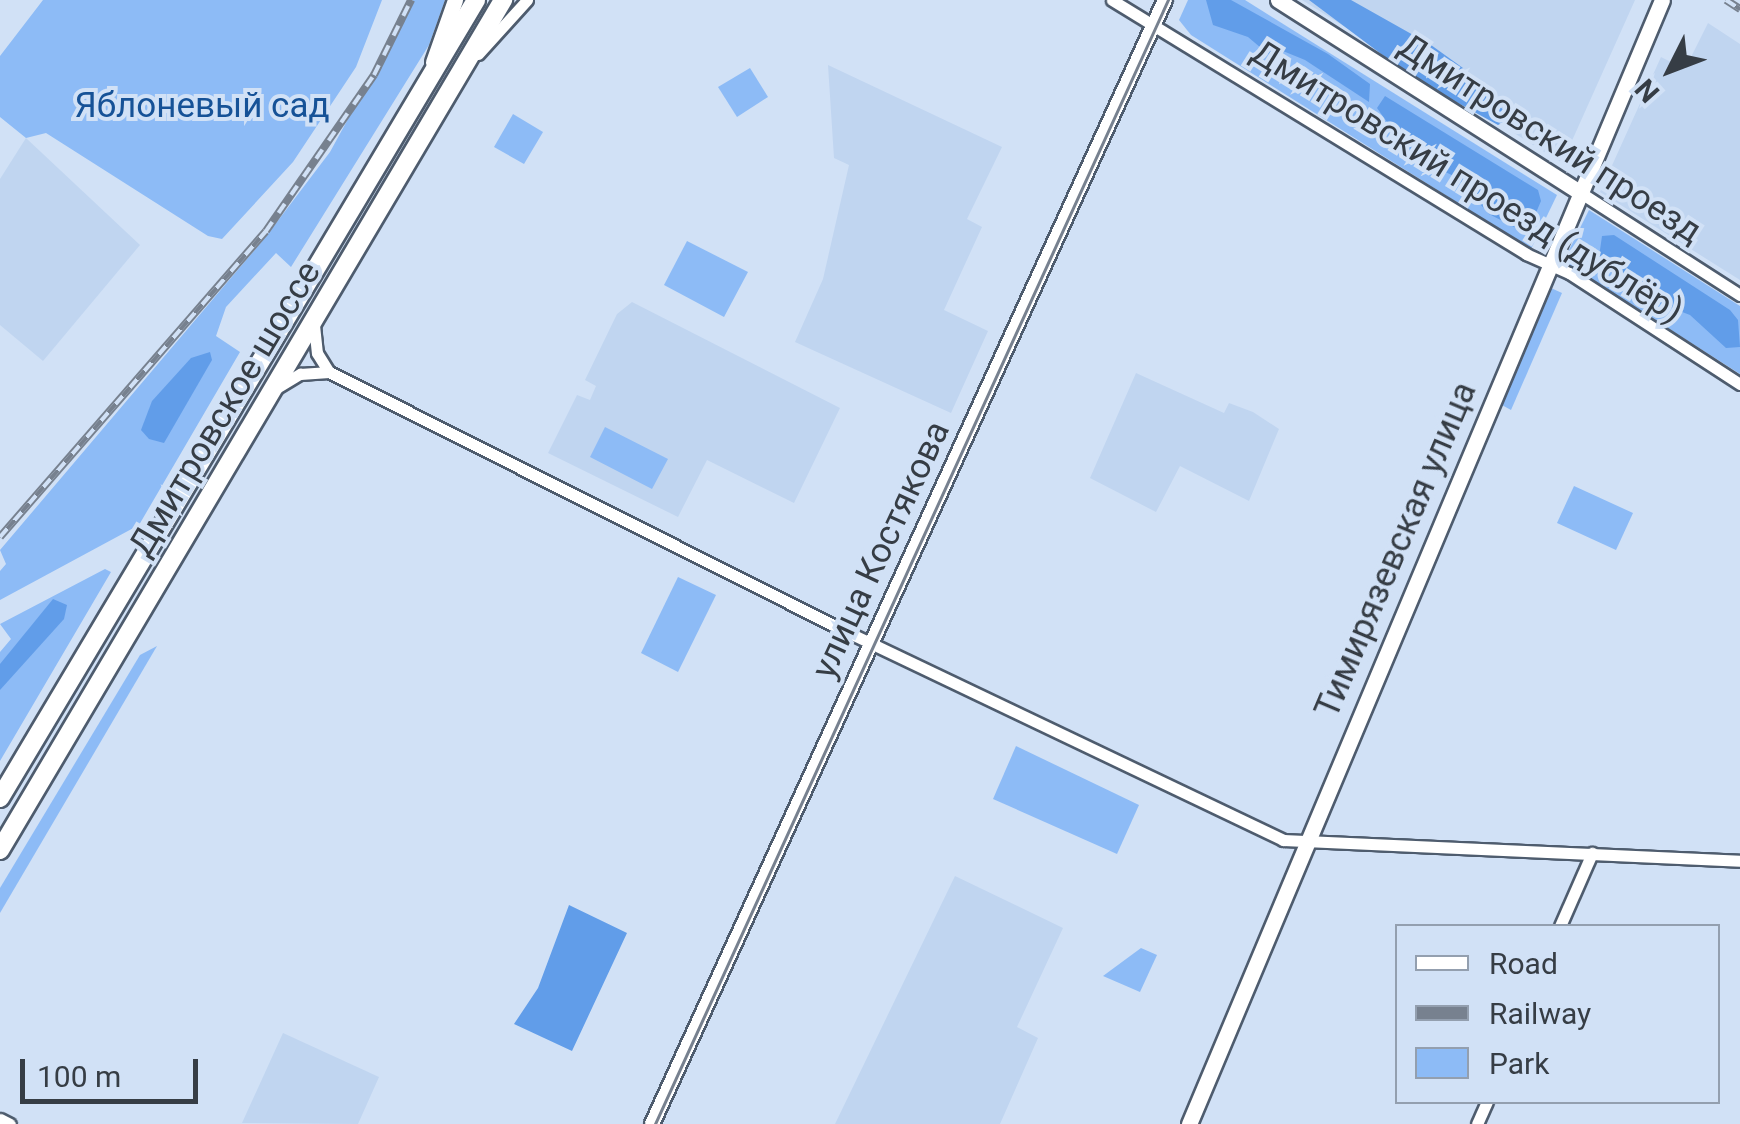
<!DOCTYPE html>
<html>
<head>
<meta charset="utf-8">
<style>
  body { margin:0 }
  #map { position:relative; width:1740px; height:1124px; overflow:hidden; background:#d1e1f6; font-family:Roboto,sans-serif }
  div>[style] { position:absolute }
  .built>* { inset:0; background:#c0d5f0 }
  .green>* { inset:0; background:#8dbbf6 }
  .forest>* { inset:0; background:#619de9 }
  .roads { filter:drop-shadow(2px 0 #4e5c6e) drop-shadow(-2px 0 #4e5c6e) drop-shadow(0 2px #4e5c6e) drop-shadow(0 -2px #4e5c6e) }
  .minor>* { height:11px; margin:-5.5px; padding:0 5.5px; transform-origin:5.5px; border-radius:5.5px; background:#fff }
  .tertiary>* { height:14px; margin:-7px; padding:0 7px; transform-origin:7px; border-radius:7px; background:#fff }
  .secondary>* { height:15px; margin:-7.5px; padding:0 7.5px; transform-origin:7.5px; border-radius:7.5px; background:#fff }
  .primary>* { height:18px; margin:-9px; padding:0 9px; transform-origin:9px; border-radius:9px; background:#fff }
  .tram>* { height:2.5px; margin:-1.25px; padding:0 1.25px; transform-origin:1.25px; border-radius:1.25px; background:#77818f }
  .rail>* { height:8px; margin-top:-4px; transform-origin:0; background:repeating-linear-gradient(90deg,#d1e1f6 0 11px,#77818f 0 22px); box-sizing:border-box; border-block:2px solid #77818f }
  span { translate:-50% -50%; white-space:nowrap; text-align:center; line-height:1.15; -webkit-text-stroke:8px #d1e1f6; paint-order:stroke }
  .park-label { font-size:35px; color:#165297 }
  .street-label { font-size:35px; color:#363d45 }
  .legend { position:absolute; left:1395px; top:924px; width:325px; height:180px; box-sizing:border-box; background:#d1e1f6; border:2px solid #939faf; margin:0; padding:12px 18px; list-style:none; font-size:30px; color:#363d45 }
  .legend li { display:flex; align-items:center; gap:20px; height:50px }
  .legend b { width:50px; border:2px solid #939faf }
  .north { position:absolute; left:1620px; top:20px; width:100px; height:100px; -webkit-text-stroke:8px #d1e1f6; paint-order:stroke; rotate:228deg; font-size:28px; font-weight:700; line-height:40px; text-align:center; color:#363d45 }
  .north::after { content:''; display:block; margin:auto; width:35px; height:45px; background:#363d45; clip-path:polygon(50% 0,100% 100%,50% 72%,0 100%) }
  .scale { position:absolute; left:20px; top:1059px; width:178px; height:45px; box-sizing:border-box; border:5px solid #363d45; border-top:0; padding-left:12px; font-size:30px; line-height:35px; white-space:nowrap; color:#363d45; -webkit-text-stroke:8px #d1e1f6; paint-order:stroke }
</style>
</head>
<body>
<div id="map">
  <div class="built">
    <div style="clip-path:polygon(1302px 0,1635px 0,1562px 163px)"></div>
    <div style="clip-path:polygon(1708px 23px,1740px 44px,1740px 280px,1600px 192px,1661px 57px,1685px 69px)"></div>
    <div style="clip-path:polygon(828px 65px,1002px 147px,967px 219px,982px 227px,944px 310px,988px 331px,951px 413px,795px 342px,823px 279px,849px 165px,834px 158px)"></div>
    <div style="clip-path:polygon(26px 138px,140px 245px,43px 361px,0 325px,0 179px)"></div>
    <div style="clip-path:polygon(632px 302px,840px 408px,794px 503px,707px 460px,678px 517px,548px 453px,577px 395px,590px 400px,596px 386px,585px 380px,617px 314px)"></div>
    <div style="clip-path:polygon(1136px 373px,1224px 413px,1229px 403px,1253px 412px,1279px 429px,1249px 501px,1180px 466px,1156px 512px,1090px 478px)"></div>
    <div style="clip-path:polygon(955px 876px,1063px 928px,1017px 1027px,1038px 1038px,1000px 1124px,835px 1124px)"></div>
    <div style="clip-path:polygon(283px 1033px,379px 1077px,358px 1124px,242px 1123px)"></div>
  </div>
  <div class="green">
    <div style="clip-path:polygon(43px 0,382px 0,356px 67px,293px 162px,222px 239px,208px 236px,46px 133px,26px 138px,0 117px,0 56px)"></div>
    <div style="clip-path:polygon(413px 0,445px 0,429px 45px,291px 267px,276px 253px,226px 307px,216px 336px,240px 352px,139px 525px,0 600px,0 571px,6px 564px,0 550px,264px 239px,330px 152px)"></div>
    <div style="clip-path:polygon(1188px 0,1245px 0,1557px 195px,1531px 249px,1191px 35px,1179px 20px)"></div>
    <div style="clip-path:polygon(750px 68px,768px 97px,737px 117px,718px 87px)"></div>
    <div style="clip-path:polygon(513px 114px,543px 132px,524px 164px,494px 147px)"></div>
    <div style="clip-path:polygon(1589px 210px,1740px 306px,1740px 374px,1569px 265px,1565px 258px)"></div>
    <div style="clip-path:polygon(687px 241px,748px 272px,724px 317px,664px 285px)"></div>
    <div style="clip-path:polygon(1551px 288px,1562px 293px,1511px 410px,1500px 404px)"></div>
    <div style="clip-path:polygon(605px 427px,668px 459px,652px 489px,590px 457px)"></div>
    <div style="clip-path:polygon(1574px 486px,1633px 513px,1616px 550px,1557px 523px)"></div>
    <div style="clip-path:polygon(105px 569px,111px 572px,0 761px,0 652px,11px 639px,0 624px)"></div>
    <div style="clip-path:polygon(678px 577px,716px 595px,678px 672px,641px 653px)"></div>
    <div style="clip-path:polygon(157px 646px,0 913px,0 888px,140px 655px)"></div>
    <div style="clip-path:polygon(1016px 746px,1139px 805px,1117px 854px,993px 799px)"></div>
    <div style="clip-path:polygon(1141px 948px,1157px 955px,1140px 992px,1103px 976px)"></div>
  </div>
  <div class="forest">
    <div style="clip-path:polygon(1206px 0,1231px 0,1328px 54px,1370px 84px,1369px 102px,1305px 60px,1283px 51px,1274px 59px,1248px 37px,1213px 25px)"></div>
    <div style="clip-path:polygon(1309px 0,1351px 0,1431px 45px,1463px 68px,1464px 79px,1509px 114px,1508px 120px,1498px 125px,1416px 80px)"></div>
    <div style="clip-path:polygon(1385px 96px,1538px 190px,1541px 201px,1532px 222px,1516px 228px,1489px 214px,1456px 177px,1385px 144px,1392px 129px,1377px 108px)"></div>
    <div style="clip-path:polygon(1614px 235px,1730px 310px,1738px 320px,1740px 347px,1726px 348px,1690px 315px,1656px 302px,1598px 264px,1602px 236px)"></div>
    <div style="clip-path:polygon(210px 352px,212px 360px,164px 443px,149px 439px,141px 430px,152px 401px,191px 358px)"></div>
    <div style="clip-path:polygon(53px 599px,67px 605px,64px 619px,0 690px,0 664px)"></div>
    <div style="clip-path:polygon(569px 905px,627px 933px,572px 1051px,514px 1024px,538px 988px)"></div>
  </div>
  <div class="roads">
    <div class="minor">
      <div style="left:1112px;top:0;width:486px;rotate:31.5deg"></div>
      <div style="left:1526px;top:254px;width:47px;rotate:23.8deg"></div>
      <div style="left:1569px;top:273px;width:204px;rotate:33deg"></div>
      <div style="left:478px;top:54px;width:73px;rotate:-47.8deg"></div>
      <div style="left:1581px;top:193px;width:189px;rotate:32.7deg"></div>
      <div style="left:314px;top:325px;width:28px;rotate:84deg"></div>
      <div style="left:317px;top:353px;width:22px;rotate:58deg"></div>
      <div style="left:278px;top:387px;width:26px;rotate:-31deg"></div>
      <div style="left:300px;top:374px;width:29px;rotate:-4deg"></div>
      <div style="left:329px;top:372px;width:573px;rotate:26.65deg"></div>
      <div style="left:841px;top:629px;width:490px;rotate:25.5deg"></div>
      <div style="left:1283px;top:840px;width:457px;rotate:2.6deg"></div>
      <div style="left:1560px;top:926px;width:80px;rotate:-66.3deg"></div>
      <div style="left:0;top:1119px;width:11px;rotate:27deg"></div>
      <div style="left:1477px;top:1124px;width:24px;rotate:-66deg"></div>
    </div>
    <div class="tertiary">
      <div style="left:652px;top:1124px;width:1236px;rotate:-65.47deg"></div>
    </div>
    <div class="secondary">
      <div style="left:1278px;top:0;width:359px;rotate:32.5deg"></div>
      <div style="left:433px;top:62px;width:66px;rotate:-70.5deg"></div>
      <div style="left:1189px;top:1124px;width:1219px;rotate:-67.18deg"></div>
    </div>
    <div class="primary">
      <div style="left:0;top:798px;width:929px;rotate:-59.18deg"></div>
      <div style="left:0;top:850px;width:988px;rotate:-59.38deg"></div>
    </div>
  </div>
  <div class="tram">
    <div style="left:655px;top:1124px;width:1236px;rotate:-65.47deg"></div>
  </div>
  <div class="rail">
    <div style="left:1726px;top:0;width:17px;rotate:33deg"></div>
    <div style="left:0;top:537px;width:405px;rotate:-49deg"></div>
    <div style="left:266px;top:231px;width:190px;rotate:-55.3deg"></div>
    <div style="left:374px;top:75px;width:84px;rotate:-63.7deg"></div>
  </div>
  <div class="park-label">
    <span style="left:202px;top:106px">Яблоневый сад</span>
  </div>
  <div class="street-label">
    <span style="left:1550px;top:139px;rotate:33deg">Дмитровский проезд</span>
    <span style="left:1467px;top:182px;rotate:32deg">Дмитровский проезд (дублёр)</span>
    <span style="left:225px;top:409px;rotate:-59deg">Дмитровское шоссе</span>
    <span style="left:881px;top:550px;rotate:-65deg">улица Костякова</span>
    <span style="left:1396px;top:550px;rotate:-67deg">Тимирязевская улица</span>
  </div>
  <ul class="legend">
  <li><b style="height:12px;background:#fff"></b>Road</li>
  <li><b style="height:12px;background:#77818f"></b>Railway</li>
  <li><b style="height:28px;background:#8dbbf6"></b>Park</li>
  </ul>
  <div class="north">N</div>
  <div class="scale">100 m</div>
</div>
</body>
</html>
